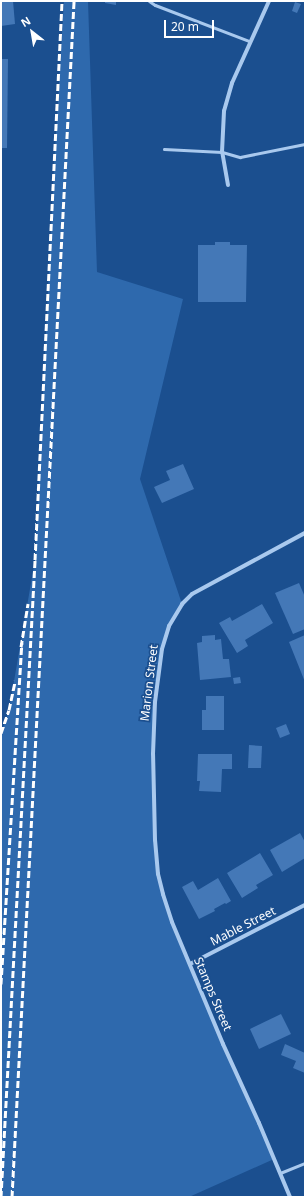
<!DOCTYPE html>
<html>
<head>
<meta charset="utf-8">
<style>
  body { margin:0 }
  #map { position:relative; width:306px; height:1198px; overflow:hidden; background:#1b4f8f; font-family:"Noto Sans",sans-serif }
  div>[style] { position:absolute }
  .green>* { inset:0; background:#2e69ad }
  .building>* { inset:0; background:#4478b7 }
  .service>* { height:3px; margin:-1.5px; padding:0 1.5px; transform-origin:1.5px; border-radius:1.5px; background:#a9c9ee }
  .minor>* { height:4px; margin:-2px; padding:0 2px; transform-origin:2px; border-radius:2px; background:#a9c9ee }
  .rail>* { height:3px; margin-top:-1.5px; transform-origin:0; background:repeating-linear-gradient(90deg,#fff 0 7px,transparent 0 10px) }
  span { translate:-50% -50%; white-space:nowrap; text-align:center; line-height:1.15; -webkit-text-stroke:3.5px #1b4f8f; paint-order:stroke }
  .street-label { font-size:12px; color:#fff }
  .frame { position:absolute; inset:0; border:2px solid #fff; pointer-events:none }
  .north { position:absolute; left:12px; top:12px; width:40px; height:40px; -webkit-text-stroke:3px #1b4f8f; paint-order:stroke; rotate:329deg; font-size:11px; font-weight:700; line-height:16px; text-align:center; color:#fff }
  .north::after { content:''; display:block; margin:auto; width:14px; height:18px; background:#fff; clip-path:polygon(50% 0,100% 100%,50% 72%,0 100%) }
  .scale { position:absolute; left:164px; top:20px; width:50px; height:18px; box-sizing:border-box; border:2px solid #fff; border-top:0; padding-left:5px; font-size:12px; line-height:14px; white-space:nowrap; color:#fff; -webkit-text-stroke:3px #1b4f8f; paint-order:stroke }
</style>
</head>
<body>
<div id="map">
  <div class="green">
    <div style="clip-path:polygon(64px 1px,88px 1px,97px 272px,183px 299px,140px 479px,182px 604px,169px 626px,162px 649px,155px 702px,153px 754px,158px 874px,172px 922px,274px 1159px,189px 1197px,1px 1197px,1px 733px,9px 710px,35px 560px,54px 166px)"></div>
  </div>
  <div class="building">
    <div style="clip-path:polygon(1px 1px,13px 1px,15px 24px,1px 26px)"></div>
    <div style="clip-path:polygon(105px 1px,116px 1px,116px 5px,105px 3px)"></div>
    <div style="clip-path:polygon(295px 2px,301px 4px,297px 13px,292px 11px)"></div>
    <div style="clip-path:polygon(1px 59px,8px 59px,7px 148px,1px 148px)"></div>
    <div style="clip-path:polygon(215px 242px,230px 242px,230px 245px,247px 245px,246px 302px,198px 302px,198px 245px,215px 245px)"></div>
    <div style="clip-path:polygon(183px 464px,194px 489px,162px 503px,154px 487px,170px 480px,166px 471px)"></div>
    <div style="clip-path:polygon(299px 583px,305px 597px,305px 629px,293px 634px,275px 593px)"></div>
    <div style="clip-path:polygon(262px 604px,273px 623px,245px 640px,248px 646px,237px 653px,219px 623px,230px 617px,232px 621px)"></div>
    <div style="clip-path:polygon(215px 635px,215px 640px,221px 639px,223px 659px,229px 659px,231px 677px,200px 680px,197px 643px,202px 642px,202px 636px)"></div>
    <div style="clip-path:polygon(305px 635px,305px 682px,289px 642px)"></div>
    <div style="clip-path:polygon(240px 677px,241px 683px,234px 684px,233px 678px)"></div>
    <div style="clip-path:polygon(206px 696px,224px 696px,224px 730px,202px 730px,202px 710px,206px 710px)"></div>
    <div style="clip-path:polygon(286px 724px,290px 734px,280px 738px,276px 728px)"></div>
    <div style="clip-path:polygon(249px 745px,262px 746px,261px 768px,248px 768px)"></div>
    <div style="clip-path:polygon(198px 754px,232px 754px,232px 769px,222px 769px,221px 792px,199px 791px,200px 781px,197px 781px)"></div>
    <div style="clip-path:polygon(300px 833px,305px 842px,305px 858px,282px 872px,270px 850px)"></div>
    <div style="clip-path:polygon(260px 853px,273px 875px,256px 885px,258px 888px,242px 898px,227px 873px)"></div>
    <div style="clip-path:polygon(218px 878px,231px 901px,226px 904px,225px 903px,214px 909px,215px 911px,199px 919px,182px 887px,193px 881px,198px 890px)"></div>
    <div style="clip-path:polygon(281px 1014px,291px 1034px,259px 1049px,250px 1029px)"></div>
    <div style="clip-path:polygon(285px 1044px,305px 1053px,305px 1073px,293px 1068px,296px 1061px,281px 1055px)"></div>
  </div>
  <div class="service">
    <div style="left:149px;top:1px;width:7px;rotate:34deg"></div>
    <div style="left:155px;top:5px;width:101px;rotate:21deg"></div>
    <div style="left:164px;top:149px;width:58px;rotate:3deg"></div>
    <div style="left:222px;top:152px;width:19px;rotate:16deg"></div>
    <div style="left:240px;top:157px;width:66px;rotate:-11.3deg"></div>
    <div style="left:280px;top:1173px;width:27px;rotate:-22deg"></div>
  </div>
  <div class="minor">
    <div style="left:228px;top:185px;width:34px;rotate:-100deg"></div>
    <div style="left:222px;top:152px;width:41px;rotate:-87.2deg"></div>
    <div style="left:224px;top:111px;width:29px;rotate:-74deg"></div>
    <div style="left:232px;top:83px;width:90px;rotate:-65.7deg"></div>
    <div style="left:190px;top:964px;width:129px;rotate:-27.2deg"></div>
    <div style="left:290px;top:1197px;width:80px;rotate:-112.7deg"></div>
    <div style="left:259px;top:1123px;width:87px;rotate:-114.5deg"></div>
    <div style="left:223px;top:1044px;width:132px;rotate:-112.7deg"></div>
    <div style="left:172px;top:922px;width:29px;rotate:-108deg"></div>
    <div style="left:163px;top:894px;width:21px;rotate:-104deg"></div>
    <div style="left:158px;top:874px;width:34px;rotate:-95deg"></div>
    <div style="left:155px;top:840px;width:86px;rotate:-91.3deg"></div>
    <div style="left:153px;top:754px;width:52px;rotate:-87.8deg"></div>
    <div style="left:155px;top:702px;width:53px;rotate:-82.5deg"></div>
    <div style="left:162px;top:649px;width:24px;rotate:-73deg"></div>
    <div style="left:169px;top:626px;width:26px;rotate:-59deg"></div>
    <div style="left:182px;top:604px;width:14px;rotate:-45deg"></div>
    <div style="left:192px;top:594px;width:128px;rotate:-28.4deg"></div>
  </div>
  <div class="rail">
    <div style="left:21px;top:647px;width:44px;rotate:-80.8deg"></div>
    <div style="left:1px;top:733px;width:24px;rotate:-71deg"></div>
    <div style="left:9px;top:710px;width:30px;rotate:-78deg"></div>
    <div style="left:1px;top:984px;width:342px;rotate:-86.5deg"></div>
    <div style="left:1px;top:1197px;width:638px;rotate:-86.94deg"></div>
    <div style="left:35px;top:560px;width:560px;rotate:-87.23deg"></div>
    <div style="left:12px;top:1197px;width:1198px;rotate:-87.03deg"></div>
  </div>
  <div class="street-label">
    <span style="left:149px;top:683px;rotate:-83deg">Marion Street</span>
    <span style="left:243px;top:926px;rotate:-27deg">Mable Street</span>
    <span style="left:213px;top:994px;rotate:67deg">Stamps Street</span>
  </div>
  <div class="frame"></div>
  <div class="north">N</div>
  <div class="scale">20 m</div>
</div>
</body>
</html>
